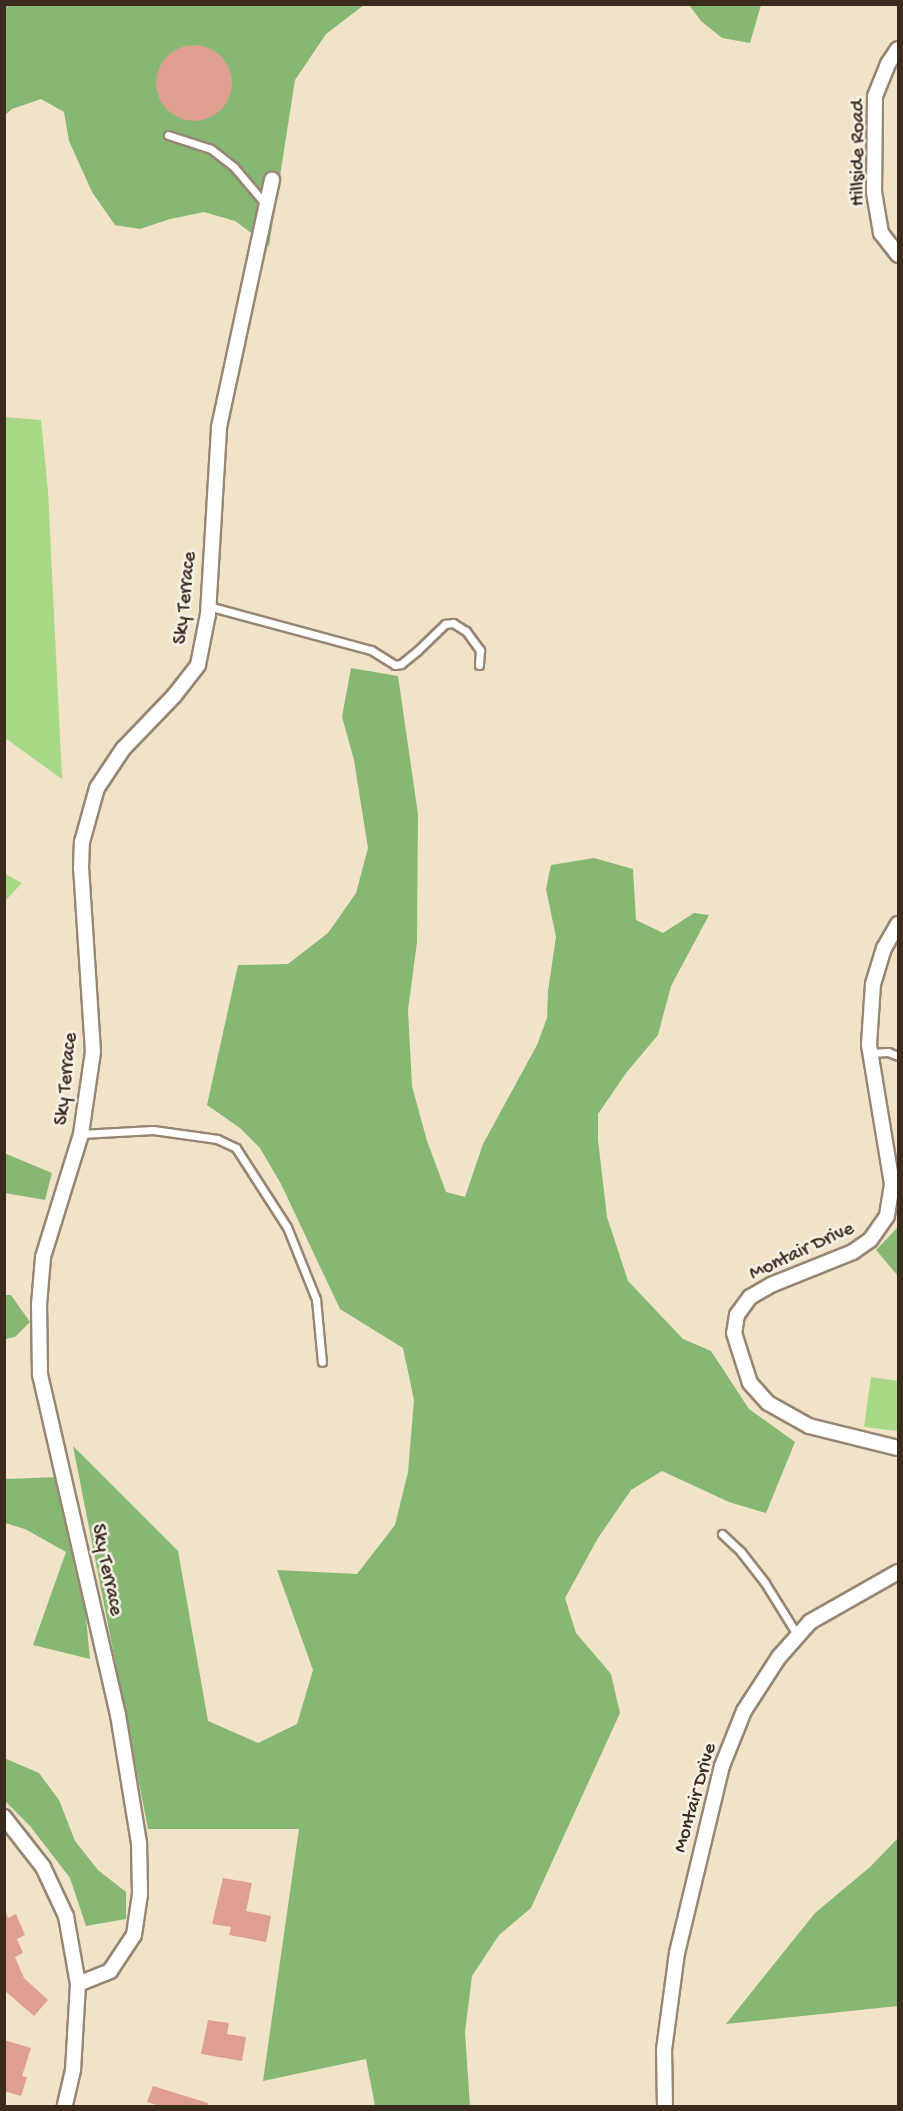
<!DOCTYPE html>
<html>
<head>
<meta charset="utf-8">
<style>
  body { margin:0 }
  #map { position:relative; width:903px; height:2111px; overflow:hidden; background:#f1e3c8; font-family:"Gochi Hand",sans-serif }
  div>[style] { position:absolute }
  .green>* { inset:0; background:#a8d886 }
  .forest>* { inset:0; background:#86b873 }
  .building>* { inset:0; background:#de9e90 }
  .round { border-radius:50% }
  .roads { filter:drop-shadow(2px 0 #968673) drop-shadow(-2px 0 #968673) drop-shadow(0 2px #968673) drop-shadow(0 -2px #968673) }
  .lane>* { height:7px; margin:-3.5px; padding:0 3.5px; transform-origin:3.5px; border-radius:3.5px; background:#fff }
  .street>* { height:14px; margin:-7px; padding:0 7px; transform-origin:7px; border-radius:7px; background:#fff }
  span { translate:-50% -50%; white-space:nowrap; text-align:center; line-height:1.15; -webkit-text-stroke:5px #f7f3e8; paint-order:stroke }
  .street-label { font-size:20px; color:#3b2a1e }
  .frame { position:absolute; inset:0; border:6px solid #3b2a1e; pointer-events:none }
</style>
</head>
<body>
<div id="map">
  <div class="green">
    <div style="clip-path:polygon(5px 417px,41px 420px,48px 491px,62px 779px,5px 738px)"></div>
    <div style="clip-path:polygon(5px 874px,22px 883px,5px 901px)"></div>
    <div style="clip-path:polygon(871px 1377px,898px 1381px,898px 1431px,864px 1427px)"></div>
  </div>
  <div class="forest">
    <div style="clip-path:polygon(5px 5px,364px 5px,326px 34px,295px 80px,269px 246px,235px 221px,204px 212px,170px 219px,140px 229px,115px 225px,92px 192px,69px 141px,64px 112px,41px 99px,12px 109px,5px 115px)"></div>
    <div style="clip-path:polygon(689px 5px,761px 5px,750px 43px,722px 38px,701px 21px)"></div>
    <div style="clip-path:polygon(351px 668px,398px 676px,418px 814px,417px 942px,408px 1010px,412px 1086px,427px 1141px,446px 1192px,465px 1197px,483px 1144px,537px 1045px,547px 1018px,548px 991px,556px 937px,546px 889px,551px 865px,594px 858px,633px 869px,636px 920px,663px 933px,694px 913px,709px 915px,671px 986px,658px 1035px,626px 1073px,598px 1114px,598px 1140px,607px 1217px,628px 1281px,683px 1339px,711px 1351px,749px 1409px,795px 1442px,766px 1513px,729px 1502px,662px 1471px,631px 1490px,598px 1538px,565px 1598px,576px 1633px,611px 1674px,620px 1713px,531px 1908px,499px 1935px,472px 1976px,465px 2032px,470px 2106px,375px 2106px,366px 2059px,263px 2081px,299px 1829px,148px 1829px,73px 1446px,178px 1551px,208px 1721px,258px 1743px,297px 1724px,313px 1670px,277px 1570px,357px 1574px,395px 1525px,408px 1472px,414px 1400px,403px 1348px,340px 1309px,281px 1184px,260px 1148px,240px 1128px,207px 1105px,238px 965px,288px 964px,328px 933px,356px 893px,368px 848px,354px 760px,342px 717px)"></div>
    <div style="clip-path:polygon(4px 1153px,52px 1173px,45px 1200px,5px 1193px)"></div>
    <div style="clip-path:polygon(898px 1227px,898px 1276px,876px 1250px)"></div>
    <div style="clip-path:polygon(5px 1295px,11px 1295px,30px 1322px,15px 1337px,5px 1339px)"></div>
    <div style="clip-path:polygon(60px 1477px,83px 1586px,90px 1659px,33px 1645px,66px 1552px,25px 1529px,5px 1523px,4px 1479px)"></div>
    <div style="clip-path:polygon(4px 1758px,39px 1773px,59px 1800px,75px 1841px,98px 1870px,126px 1892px,126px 1919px,86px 1926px,70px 1878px,30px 1826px,5px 1801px)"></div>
    <div style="clip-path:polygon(898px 1838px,898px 2006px,726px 2024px,815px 1913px,870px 1867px)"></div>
  </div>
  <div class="building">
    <div class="round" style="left:156px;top:45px;width:76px;height:76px"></div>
    <div style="clip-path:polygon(223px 1878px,252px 1883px,246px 1911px,271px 1916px,266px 1942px,229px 1935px,231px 1927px,212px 1924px)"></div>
    <div style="clip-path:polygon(5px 1909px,8px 1918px,16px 1914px,25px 1935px,17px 1939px,23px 1953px,15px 1957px,24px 1978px,48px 2000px,34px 2016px,4px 1990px)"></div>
    <div style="clip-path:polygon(208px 2020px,229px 2023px,227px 2034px,246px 2037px,242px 2061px,201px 2054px)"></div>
    <div style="clip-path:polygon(4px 2040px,31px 2048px,22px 2076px,27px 2077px,21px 2096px,4px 2091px)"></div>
    <div style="clip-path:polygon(153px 2086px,208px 2103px,207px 2106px,160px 2106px,147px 2102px)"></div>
  </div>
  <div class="roads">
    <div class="lane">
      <div style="left:168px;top:135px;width:45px;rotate:18deg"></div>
      <div style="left:211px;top:149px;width:29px;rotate:38deg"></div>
      <div style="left:234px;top:167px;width:51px;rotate:49.8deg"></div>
      <div style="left:208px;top:606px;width:169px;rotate:15.1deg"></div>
      <div style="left:371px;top:650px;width:28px;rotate:32deg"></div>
      <div style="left:395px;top:665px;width:6px;rotate:-9deg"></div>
      <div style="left:401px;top:664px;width:21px;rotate:-39deg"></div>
      <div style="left:417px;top:651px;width:39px;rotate:-44deg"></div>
      <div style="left:445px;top:624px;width:8px;rotate:-7deg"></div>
      <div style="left:453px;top:623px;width:15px;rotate:32deg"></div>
      <div style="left:466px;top:631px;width:24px;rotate:54deg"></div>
      <div style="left:480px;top:650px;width:15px;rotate:94deg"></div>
      <div style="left:870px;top:1053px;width:18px;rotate:-3deg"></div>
      <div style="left:888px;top:1052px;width:11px;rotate:22deg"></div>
      <div style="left:81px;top:1134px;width:72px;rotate:-3.2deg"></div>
      <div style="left:153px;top:1130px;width:65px;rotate:8deg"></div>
      <div style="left:217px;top:1139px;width:21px;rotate:25deg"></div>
      <div style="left:236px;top:1148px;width:94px;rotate:57.2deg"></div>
      <div style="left:287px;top:1227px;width:78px;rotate:68.1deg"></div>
      <div style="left:316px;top:1299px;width:63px;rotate:84.6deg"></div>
      <div style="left:722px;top:1534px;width:26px;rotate:43deg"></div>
      <div style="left:741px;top:1552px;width:39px;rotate:52deg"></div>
      <div style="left:765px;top:1583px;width:62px;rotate:58.1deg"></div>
    </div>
    <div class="street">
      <div style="left:898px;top:49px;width:18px;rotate:124deg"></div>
      <div style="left:888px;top:64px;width:35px;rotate:112deg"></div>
      <div style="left:875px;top:97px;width:95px;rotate:90.6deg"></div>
      <div style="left:874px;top:192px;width:42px;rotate:80.3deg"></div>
      <div style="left:881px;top:233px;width:28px;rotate:52deg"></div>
      <div style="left:898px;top:924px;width:28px;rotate:120deg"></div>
      <div style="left:884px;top:948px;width:38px;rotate:107deg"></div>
      <div style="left:873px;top:984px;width:61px;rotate:93.8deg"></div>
      <div style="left:869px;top:1045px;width:141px;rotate:80.6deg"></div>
      <div style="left:892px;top:1184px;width:32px;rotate:99deg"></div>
      <div style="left:887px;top:1216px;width:29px;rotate:125deg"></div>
      <div style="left:870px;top:1240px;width:21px;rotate:145deg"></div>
      <div style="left:853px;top:1252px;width:88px;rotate:158.1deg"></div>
      <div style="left:771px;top:1285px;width:24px;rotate:150deg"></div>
      <div style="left:750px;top:1297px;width:22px;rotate:126deg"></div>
      <div style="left:737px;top:1315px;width:18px;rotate:99deg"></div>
      <div style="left:734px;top:1333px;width:52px;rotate:72.3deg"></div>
      <div style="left:750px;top:1383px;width:27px;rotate:48deg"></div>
      <div style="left:768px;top:1403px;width:47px;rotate:29.3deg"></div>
      <div style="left:809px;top:1426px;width:92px;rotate:13.9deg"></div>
      <div style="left:4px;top:1817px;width:63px;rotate:52deg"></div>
      <div style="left:43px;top:1867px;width:54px;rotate:64.9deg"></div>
      <div style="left:66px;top:1916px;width:69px;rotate:80deg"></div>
      <div style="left:78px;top:1984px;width:86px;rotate:93.3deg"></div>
      <div style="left:73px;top:2070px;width:37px;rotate:103deg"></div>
      <div style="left:78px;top:1984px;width:35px;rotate:-22deg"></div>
      <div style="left:110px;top:1971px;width:43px;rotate:-56.3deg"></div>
      <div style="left:134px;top:1935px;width:41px;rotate:-81.7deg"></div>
      <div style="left:140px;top:1894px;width:51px;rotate:-91.1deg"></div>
      <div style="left:139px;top:1843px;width:130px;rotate:-99.3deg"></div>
      <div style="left:118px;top:1715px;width:350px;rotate:-102.9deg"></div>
      <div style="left:40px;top:1374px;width:69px;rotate:-90.8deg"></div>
      <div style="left:39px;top:1305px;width:48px;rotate:-85.2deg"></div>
      <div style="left:43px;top:1257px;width:129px;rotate:-72.8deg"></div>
      <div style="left:81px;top:1134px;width:83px;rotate:-81.7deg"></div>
      <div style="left:93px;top:1052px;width:184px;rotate:-93.7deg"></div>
      <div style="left:81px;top:868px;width:26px;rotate:-88deg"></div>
      <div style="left:82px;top:842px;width:56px;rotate:-74.5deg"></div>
      <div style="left:97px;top:788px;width:47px;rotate:-56.3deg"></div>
      <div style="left:123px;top:749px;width:74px;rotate:-46.1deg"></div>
      <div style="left:174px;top:696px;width:39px;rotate:-52deg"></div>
      <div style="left:198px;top:665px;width:52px;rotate:-78.9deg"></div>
      <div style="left:208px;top:614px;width:187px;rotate:-86.6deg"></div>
      <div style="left:219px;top:427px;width:253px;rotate:-77.9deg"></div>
      <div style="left:665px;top:2106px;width:56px;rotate:-91deg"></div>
      <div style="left:664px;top:2050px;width:98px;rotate:-82.4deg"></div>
      <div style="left:677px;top:1953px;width:192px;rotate:-76.5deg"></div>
      <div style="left:722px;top:1766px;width:59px;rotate:-68.2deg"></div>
      <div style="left:744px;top:1711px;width:64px;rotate:-57.1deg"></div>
      <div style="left:779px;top:1657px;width:47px;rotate:-48.5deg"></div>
      <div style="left:810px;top:1622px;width:101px;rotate:-29.6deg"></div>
    </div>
  </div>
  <div class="street-label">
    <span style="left:859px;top:153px;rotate:-90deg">Hillside Road</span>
    <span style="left:186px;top:598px;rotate:-84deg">Sky Terrace</span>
    <span style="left:67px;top:1079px;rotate:-84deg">Sky Terrace</span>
    <span style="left:802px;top:1252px;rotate:-25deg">Montair Drive</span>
    <span style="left:106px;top:1570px;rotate:78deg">Sky Terrace</span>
    <span style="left:696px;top:1798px;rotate:-74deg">Montair Drive</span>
  </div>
  <div class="frame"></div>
</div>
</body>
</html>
